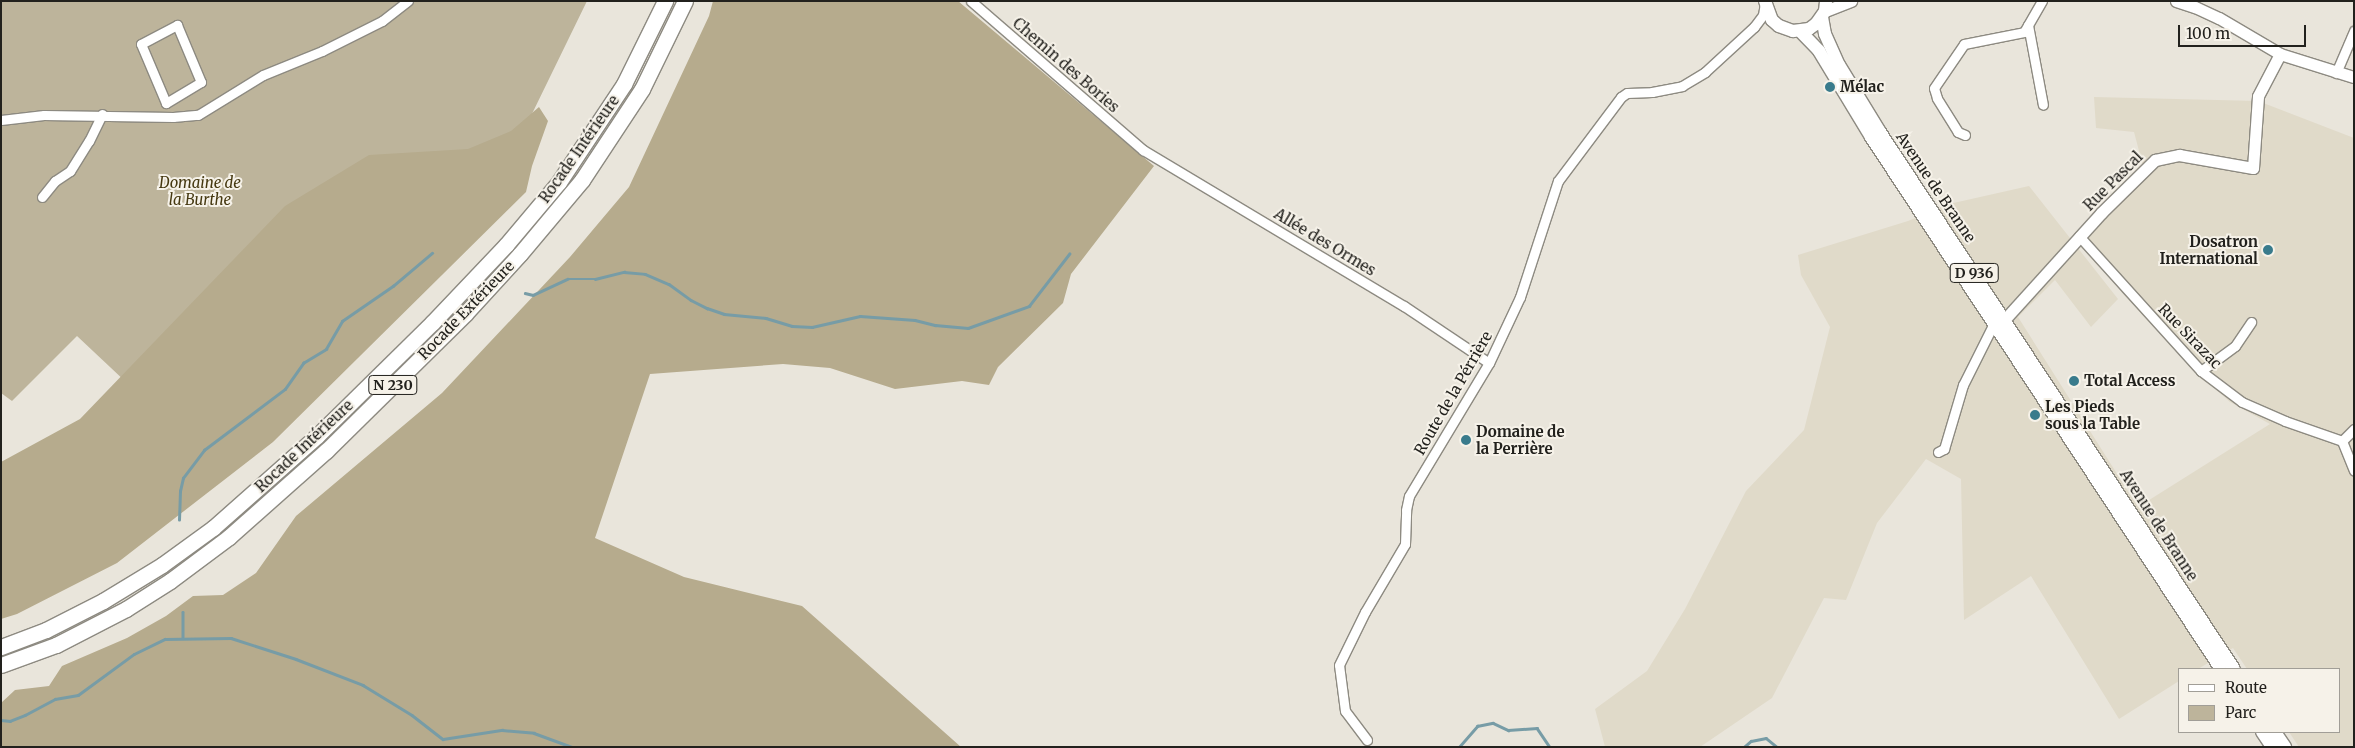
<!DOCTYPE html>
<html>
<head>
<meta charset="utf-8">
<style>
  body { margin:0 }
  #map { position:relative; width:2355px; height:748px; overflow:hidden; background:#e9e5db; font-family:Merriweather,serif }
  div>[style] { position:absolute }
  .built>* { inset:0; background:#e0dac9 }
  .green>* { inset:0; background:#bdb49b }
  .forest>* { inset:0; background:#b6ab8d }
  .stream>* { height:2.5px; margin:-1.25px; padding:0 1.25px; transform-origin:1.25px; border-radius:1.25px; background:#779ca6 }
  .roads { filter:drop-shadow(1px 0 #8d8a81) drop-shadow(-1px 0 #8d8a81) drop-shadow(0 1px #8d8a81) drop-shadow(0 -1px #8d8a81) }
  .street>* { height:9px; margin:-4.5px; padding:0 4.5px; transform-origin:4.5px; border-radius:4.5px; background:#fff }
  .secondary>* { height:11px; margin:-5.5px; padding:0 5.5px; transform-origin:5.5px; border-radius:5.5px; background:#fff }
  .primary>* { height:12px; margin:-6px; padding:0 6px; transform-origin:6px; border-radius:6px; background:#fff }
  .highway>* { height:15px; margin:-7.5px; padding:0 7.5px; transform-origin:7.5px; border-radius:7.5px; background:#fff }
  .dots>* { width:14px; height:14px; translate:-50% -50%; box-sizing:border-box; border:2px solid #f6f2e9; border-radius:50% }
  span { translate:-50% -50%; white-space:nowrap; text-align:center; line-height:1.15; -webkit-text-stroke:4px #f6f2e9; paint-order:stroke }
  .shield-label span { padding:1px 4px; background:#f6f2e9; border:1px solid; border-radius:4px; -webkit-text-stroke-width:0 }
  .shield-label { font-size:14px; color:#22211d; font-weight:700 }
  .street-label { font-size:15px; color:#22211d }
  .poi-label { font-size:15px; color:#22211d; font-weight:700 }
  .left { translate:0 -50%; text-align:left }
  .right { translate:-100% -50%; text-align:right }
  .park-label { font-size:15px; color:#453810; font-style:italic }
  .frame { position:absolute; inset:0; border:2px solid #22211d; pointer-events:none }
  .legend { position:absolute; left:2178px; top:668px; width:162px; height:65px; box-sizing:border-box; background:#f6f2e9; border:1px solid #a19e97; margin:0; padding:6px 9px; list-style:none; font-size:15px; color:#22211d }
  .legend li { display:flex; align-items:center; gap:10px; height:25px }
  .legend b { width:25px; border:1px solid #a19e97 }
  .scale { position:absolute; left:2178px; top:25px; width:128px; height:22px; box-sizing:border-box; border:2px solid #22211d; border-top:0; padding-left:6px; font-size:15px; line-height:18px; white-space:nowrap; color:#22211d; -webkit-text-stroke:4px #f6f2e9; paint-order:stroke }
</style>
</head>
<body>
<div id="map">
  <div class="built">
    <div style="clip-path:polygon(2094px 97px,2258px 101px,2354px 138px,2354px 747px,2299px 747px,2289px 732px,2339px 732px,2339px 669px,2247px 669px,2233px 648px,2198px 669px,2179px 669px,2179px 681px,2119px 719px,2031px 576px,1964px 620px,1961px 479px,1926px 459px,1877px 523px,1846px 600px,1824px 598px,1772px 698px,1700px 747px,1605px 747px,1595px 709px,1647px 671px,1685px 609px,1746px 491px,1804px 430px,1830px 327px,1801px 275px,1798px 255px,1908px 221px,1949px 204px,2029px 186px,2118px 299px,2091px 327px,2055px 280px,2018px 317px,2138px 507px,2270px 424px,2230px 402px,2195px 371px,2123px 294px,2079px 236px,2144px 170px,2134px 132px,2096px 128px)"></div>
  </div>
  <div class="green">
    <div style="clip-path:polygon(1px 1px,587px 1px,529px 120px,177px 430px,77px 336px,12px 401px,1px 393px)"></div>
  </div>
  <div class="forest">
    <div style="clip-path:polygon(713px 1px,958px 1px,1154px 166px,1071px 274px,1063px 303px,998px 367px,989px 385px,962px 381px,895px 389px,830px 368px,783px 364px,650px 374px,595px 538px,684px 577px,802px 606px,961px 747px,1px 747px,1px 703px,15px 690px,49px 686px,62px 666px,127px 638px,166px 616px,193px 596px,223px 595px,256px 573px,296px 516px,442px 393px,570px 257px,629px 187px,709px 16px)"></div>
    <div style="clip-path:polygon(539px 107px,548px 121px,532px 166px,526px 192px,273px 442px,117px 563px,17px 614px,1px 619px,1px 462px,80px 419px,285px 206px,369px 155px,468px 149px,511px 131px)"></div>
  </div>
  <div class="stream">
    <div style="left:525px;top:293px;width:8px;rotate:14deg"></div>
    <div style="left:533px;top:295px;width:38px;rotate:-25deg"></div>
    <div style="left:568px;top:279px;width:27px"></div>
    <div style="left:595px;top:279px;width:30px;rotate:-14deg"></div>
    <div style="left:624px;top:272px;width:21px;rotate:5deg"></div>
    <div style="left:645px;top:274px;width:26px;rotate:23deg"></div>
    <div style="left:669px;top:284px;width:27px;rotate:36deg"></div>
    <div style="left:691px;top:300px;width:18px;rotate:27deg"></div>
    <div style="left:707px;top:308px;width:18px;rotate:19deg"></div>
    <div style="left:724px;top:314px;width:42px;rotate:5.4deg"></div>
    <div style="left:766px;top:318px;width:27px;rotate:17deg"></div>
    <div style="left:792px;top:326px;width:20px;rotate:3deg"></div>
    <div style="left:812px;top:327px;width:49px;rotate:-12.9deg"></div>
    <div style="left:860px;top:316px;width:55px;rotate:4.2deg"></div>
    <div style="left:915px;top:320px;width:21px;rotate:14deg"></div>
    <div style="left:935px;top:325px;width:33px;rotate:5deg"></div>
    <div style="left:968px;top:328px;width:65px;rotate:-19.8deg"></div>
    <div style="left:1029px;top:306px;width:66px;rotate:-52.4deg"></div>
    <div style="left:179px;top:520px;width:29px;rotate:-88deg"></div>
    <div style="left:180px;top:491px;width:13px;rotate:-77deg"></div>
    <div style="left:183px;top:478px;width:35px;rotate:-53deg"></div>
    <div style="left:204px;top:450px;width:101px;rotate:-37deg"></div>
    <div style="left:285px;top:389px;width:32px;rotate:-55deg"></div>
    <div style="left:303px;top:363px;width:27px;rotate:-31deg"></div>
    <div style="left:326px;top:349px;width:32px;rotate:-60deg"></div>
    <div style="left:342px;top:321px;width:62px;rotate:-34.5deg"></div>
    <div style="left:393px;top:286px;width:51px;rotate:-40.2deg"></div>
    <div style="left:183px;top:612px;width:26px;rotate:90deg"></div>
    <div style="left:1px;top:720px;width:9px;rotate:6deg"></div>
    <div style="left:10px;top:721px;width:16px;rotate:-22deg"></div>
    <div style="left:25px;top:715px;width:34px;rotate:-28deg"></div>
    <div style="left:55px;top:699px;width:23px;rotate:-10deg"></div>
    <div style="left:78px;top:695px;width:69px;rotate:-36.2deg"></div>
    <div style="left:134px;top:654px;width:34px;rotate:-26deg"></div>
    <div style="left:165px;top:639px;width:66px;rotate:-0.9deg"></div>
    <div style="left:231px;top:638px;width:68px;rotate:17.9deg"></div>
    <div style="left:296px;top:659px;width:72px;rotate:21.2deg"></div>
    <div style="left:363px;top:685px;width:57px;rotate:31.5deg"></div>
    <div style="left:412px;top:715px;width:39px;rotate:38deg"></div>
    <div style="left:443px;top:739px;width:60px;rotate:-8.7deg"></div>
    <div style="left:502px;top:730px;width:32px;rotate:5deg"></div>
    <div style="left:534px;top:733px;width:40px;rotate:20.2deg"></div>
    <div style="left:1459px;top:747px;width:28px;rotate:-49deg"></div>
    <div style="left:1477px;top:726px;width:16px;rotate:-11deg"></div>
    <div style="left:1493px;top:723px;width:17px;rotate:25deg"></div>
    <div style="left:1508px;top:730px;width:29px;rotate:-4deg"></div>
    <div style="left:1537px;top:728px;width:23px;rotate:56deg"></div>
    <div style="left:1744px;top:747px;width:9px;rotate:-41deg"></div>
    <div style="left:1751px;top:741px;width:15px;rotate:-11deg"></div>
    <div style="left:1766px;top:738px;width:14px;rotate:39deg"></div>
  </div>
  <div class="roads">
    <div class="street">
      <div style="left:971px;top:1px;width:228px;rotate:40.9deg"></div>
      <div style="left:1143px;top:150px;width:304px;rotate:30.9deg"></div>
      <div style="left:1404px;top:306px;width:102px;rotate:33.8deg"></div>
      <div style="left:177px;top:25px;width:62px;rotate:67.2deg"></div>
      <div style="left:201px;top:82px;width:41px;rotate:149deg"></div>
      <div style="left:166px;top:103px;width:64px;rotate:-113deg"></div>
      <div style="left:141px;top:44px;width:41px;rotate:-27.8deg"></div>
      <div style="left:2028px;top:25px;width:81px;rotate:79.4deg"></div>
      <div style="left:2336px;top:73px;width:46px;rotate:-66.8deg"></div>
      <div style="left:1px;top:120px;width:43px;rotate:-6.6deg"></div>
      <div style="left:44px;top:115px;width:129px;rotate:0.9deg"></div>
      <div style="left:173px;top:117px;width:25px;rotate:-5deg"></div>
      <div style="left:198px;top:115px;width:76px;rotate:-31.6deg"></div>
      <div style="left:263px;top:75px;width:64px;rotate:-22.1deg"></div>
      <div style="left:322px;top:51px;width:67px;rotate:-26.6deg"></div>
      <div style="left:382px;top:21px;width:33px;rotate:-38deg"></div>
      <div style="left:1965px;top:135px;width:8px;rotate:-157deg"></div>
      <div style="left:1958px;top:132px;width:40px;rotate:-122deg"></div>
      <div style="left:1937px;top:98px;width:10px;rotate:-107deg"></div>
      <div style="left:1934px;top:88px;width:53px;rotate:-55.7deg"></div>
      <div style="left:1964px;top:44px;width:61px;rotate:-11.3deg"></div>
      <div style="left:2024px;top:32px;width:36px;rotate:-60deg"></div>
      <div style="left:42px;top:197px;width:21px;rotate:-51deg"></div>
      <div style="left:55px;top:181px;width:18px;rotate:-34deg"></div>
      <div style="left:70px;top:171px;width:36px;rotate:-58deg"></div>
      <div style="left:89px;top:141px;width:30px;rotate:-64deg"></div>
      <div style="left:2079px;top:236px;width:182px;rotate:47.9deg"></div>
      <div style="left:2201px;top:371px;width:51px;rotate:37.1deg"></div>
      <div style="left:2242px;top:402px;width:47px;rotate:23.8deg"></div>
      <div style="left:2285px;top:421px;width:60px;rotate:19.3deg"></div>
      <div style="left:2342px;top:441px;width:17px;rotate:-45deg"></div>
      <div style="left:2201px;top:371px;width:42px;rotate:-36.3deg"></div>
      <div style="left:2235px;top:346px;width:29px;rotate:-56deg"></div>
      <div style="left:2342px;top:441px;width:32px;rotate:68deg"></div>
      <div style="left:1938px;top:452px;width:7px;rotate:-27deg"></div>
      <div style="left:1944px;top:449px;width:67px;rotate:-73.5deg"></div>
      <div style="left:1963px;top:385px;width:69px;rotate:-63.4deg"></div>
      <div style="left:1367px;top:740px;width:36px;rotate:-127deg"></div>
      <div style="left:1345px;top:711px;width:46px;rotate:-97.4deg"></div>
      <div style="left:1339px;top:665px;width:59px;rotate:-63.9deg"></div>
      <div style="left:1365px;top:612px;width:79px;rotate:-59.5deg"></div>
      <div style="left:1405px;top:544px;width:34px;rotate:-88deg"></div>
      <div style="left:1406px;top:510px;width:14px;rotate:-78deg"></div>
      <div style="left:1409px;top:496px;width:155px;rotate:-59deg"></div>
      <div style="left:1489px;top:363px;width:73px;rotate:-64.8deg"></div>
      <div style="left:1520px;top:297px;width:122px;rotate:-71.9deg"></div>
      <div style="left:1558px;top:181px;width:105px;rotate:-53.1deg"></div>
      <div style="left:1621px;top:97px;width:7px;rotate:-34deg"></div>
      <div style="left:1627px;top:93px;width:25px;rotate:-2deg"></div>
      <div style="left:1652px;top:92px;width:31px;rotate:-11deg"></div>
      <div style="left:1682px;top:86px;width:27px;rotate:-31deg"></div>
      <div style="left:1705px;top:72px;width:67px;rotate:-42.6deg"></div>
      <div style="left:1754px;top:27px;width:15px;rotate:-53deg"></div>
      <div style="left:1763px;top:15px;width:13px;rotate:-81deg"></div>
    </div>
    <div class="secondary">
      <div style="left:2176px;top:1px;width:20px;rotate:18deg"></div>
      <div style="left:2195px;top:7px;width:26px;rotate:25deg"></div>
      <div style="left:2219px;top:18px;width:71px;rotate:30.5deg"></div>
      <div style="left:2280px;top:54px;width:77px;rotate:17.3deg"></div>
      <div style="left:1825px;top:11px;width:28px;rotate:-21deg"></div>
      <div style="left:2005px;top:319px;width:143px;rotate:-47.8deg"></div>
      <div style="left:2101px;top:213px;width:76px;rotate:-44.5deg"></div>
      <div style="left:2155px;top:160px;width:25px;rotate:-12deg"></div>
      <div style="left:2179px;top:155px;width:75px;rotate:10deg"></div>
      <div style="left:2253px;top:168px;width:72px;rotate:-86deg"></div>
      <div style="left:2258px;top:96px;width:47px;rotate:-62.4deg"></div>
    </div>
    <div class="primary">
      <div style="left:1765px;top:1px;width:20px;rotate:70deg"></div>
      <div style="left:1772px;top:20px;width:9px;rotate:41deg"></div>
      <div style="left:1779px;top:26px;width:15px;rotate:20deg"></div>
      <div style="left:1793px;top:31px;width:16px;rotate:-7deg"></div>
      <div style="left:1809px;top:29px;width:9px;rotate:-36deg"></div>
      <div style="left:1816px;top:24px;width:16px;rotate:-55deg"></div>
      <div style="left:1825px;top:11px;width:10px;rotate:-84deg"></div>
      <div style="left:1822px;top:17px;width:17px;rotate:80deg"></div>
      <div style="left:1825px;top:34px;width:34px;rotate:66deg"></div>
      <div style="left:1839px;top:65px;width:79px;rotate:58.5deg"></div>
      <div style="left:1880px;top:132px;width:643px;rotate:56.61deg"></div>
      <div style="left:1800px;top:31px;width:28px;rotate:46deg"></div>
      <div style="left:1819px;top:51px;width:100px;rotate:58.8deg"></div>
      <div style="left:1871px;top:137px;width:637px;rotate:56.66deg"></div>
      <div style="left:2262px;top:732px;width:18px;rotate:56deg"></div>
      <div style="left:2275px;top:732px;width:18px;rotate:56deg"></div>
    </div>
    <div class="highway">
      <div style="left:1px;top:647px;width:48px;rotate:-20.7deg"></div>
      <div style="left:46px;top:630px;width:64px;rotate:-27deg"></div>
      <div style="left:103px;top:601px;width:69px;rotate:-31.4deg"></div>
      <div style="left:162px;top:565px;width:63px;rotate:-36deg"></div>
      <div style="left:213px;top:528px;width:139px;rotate:-41.5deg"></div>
      <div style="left:317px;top:436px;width:161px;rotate:-44.5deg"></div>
      <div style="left:432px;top:323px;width:108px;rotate:-46.5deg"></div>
      <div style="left:506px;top:245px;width:82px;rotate:-49.9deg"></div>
      <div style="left:559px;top:182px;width:118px;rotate:-56.4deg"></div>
      <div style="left:624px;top:84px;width:93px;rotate:-63.7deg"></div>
      <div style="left:1px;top:665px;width:59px;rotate:-20deg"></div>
      <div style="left:56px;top:645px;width:79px;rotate:-27.2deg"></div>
      <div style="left:126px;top:609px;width:52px;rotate:-32.5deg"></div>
      <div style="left:170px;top:581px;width:74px;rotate:-36.7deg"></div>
      <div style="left:229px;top:537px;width:130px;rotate:-41.6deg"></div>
      <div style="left:326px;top:451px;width:195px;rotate:-44.6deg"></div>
      <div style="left:465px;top:314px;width:81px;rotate:-47.5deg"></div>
      <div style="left:520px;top:254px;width:97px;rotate:-50deg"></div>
      <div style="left:582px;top:180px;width:109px;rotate:-56.6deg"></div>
      <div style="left:642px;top:89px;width:98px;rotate:-64deg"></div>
    </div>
  </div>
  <div class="dots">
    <div style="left:1830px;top:87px;background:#397b8c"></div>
    <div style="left:2268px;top:250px;background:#397b8c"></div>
    <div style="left:2074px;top:381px;background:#397b8c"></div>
    <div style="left:2035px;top:415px;background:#397b8c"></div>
    <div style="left:1466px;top:440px;background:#397b8c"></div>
  </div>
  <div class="shield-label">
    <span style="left:1974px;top:273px">D 936</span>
    <span style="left:393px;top:385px">N 230</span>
  </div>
  <div class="street-label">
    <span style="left:1066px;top:65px;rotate:41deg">Chemin des Bories</span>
    <span style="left:579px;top:149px;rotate:-55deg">Rocade Intérieure</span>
    <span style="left:2113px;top:181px;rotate:-45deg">Rue Pascal</span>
    <span style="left:1936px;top:187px;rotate:56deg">Avenue de Branne</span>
    <span style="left:1325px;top:242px;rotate:31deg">Allée des Ormes</span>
    <span style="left:466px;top:310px;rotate:-46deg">Rocade Extérieure</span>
    <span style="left:2190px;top:336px;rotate:46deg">Rue Sirazac</span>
    <span style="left:1453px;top:393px;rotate:-60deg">Route de la Pérrière</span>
    <span style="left:304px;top:446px;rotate:-43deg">Rocade Intérieure</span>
    <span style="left:2159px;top:525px;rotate:57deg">Avenue de Branne</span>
  </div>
  <div class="poi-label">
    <span class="left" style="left:1840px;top:87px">Mélac</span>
    <span class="right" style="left:2258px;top:250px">Dosatron<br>International</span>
    <span class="left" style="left:2084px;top:381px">Total Access</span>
    <span class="left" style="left:2045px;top:415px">Les Pieds<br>sous la Table</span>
    <span class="left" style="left:1476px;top:440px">Domaine de<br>la Perrière</span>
  </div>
  <div class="park-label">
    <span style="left:200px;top:191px">Domaine de<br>la Burthe</span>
  </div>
  <div class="frame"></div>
  <ul class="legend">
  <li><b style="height:6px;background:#fff"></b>Route</li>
  <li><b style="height:14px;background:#bdb49b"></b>Parc</li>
  </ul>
  <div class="scale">100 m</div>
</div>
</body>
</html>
